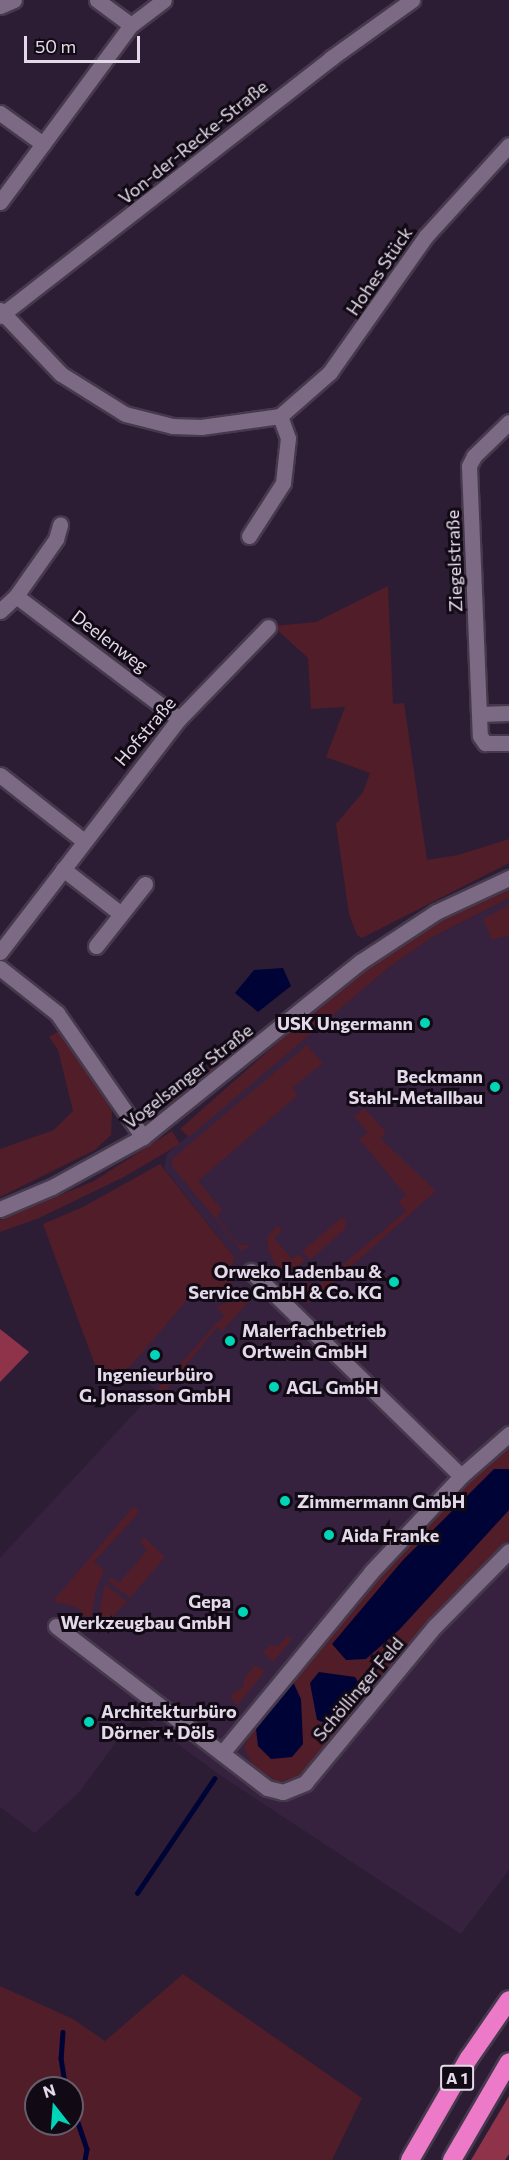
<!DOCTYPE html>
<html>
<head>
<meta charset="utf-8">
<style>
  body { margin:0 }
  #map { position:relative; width:509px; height:2160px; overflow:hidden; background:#2c1d34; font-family:Commissioner,sans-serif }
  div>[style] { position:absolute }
  .built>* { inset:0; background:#36223f }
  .green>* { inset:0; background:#501d29 }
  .forest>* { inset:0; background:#8f334b }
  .water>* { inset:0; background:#000335 }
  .stream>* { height:4.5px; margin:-2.25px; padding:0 2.25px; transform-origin:2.25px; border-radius:2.25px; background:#000335 }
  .roads { filter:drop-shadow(2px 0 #46394c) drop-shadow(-2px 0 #46394c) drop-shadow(0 2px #46394c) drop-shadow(0 -2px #46394c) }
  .minor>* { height:15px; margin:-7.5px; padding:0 7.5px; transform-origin:7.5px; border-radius:7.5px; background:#7c6a85 }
  .tertiary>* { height:15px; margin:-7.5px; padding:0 7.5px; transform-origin:7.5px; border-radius:7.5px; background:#7c6a85 }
  .secondary>* { height:15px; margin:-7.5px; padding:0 7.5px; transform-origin:7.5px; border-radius:7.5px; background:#7c6a85 }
  .motorway>* { height:18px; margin:-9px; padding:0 9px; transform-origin:9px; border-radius:9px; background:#ec7ac8 }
  .dots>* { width:16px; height:16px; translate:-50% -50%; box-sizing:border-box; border:3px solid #110a15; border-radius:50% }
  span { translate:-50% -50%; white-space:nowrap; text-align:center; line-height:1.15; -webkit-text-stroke:6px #110a15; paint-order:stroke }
  .shield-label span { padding:2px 4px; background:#110a15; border:2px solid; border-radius:4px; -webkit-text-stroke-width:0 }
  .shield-label { font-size:16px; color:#e3d9e8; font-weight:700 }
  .street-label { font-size:18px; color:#e3d9e8 }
  .poi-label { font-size:18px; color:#e3d9e8; font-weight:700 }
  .right { translate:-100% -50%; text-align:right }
  .left { translate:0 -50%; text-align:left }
  .north { position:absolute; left:24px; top:2076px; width:60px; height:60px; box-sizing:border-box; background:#110a15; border:2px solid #655d69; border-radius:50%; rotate:343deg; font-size:16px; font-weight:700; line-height:24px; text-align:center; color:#e3d9e8 }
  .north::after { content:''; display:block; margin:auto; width:21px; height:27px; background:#00d5b7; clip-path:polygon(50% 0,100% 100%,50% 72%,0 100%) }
  .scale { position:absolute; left:24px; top:36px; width:116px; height:27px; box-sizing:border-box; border:3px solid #e3d9e8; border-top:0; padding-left:8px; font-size:18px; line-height:21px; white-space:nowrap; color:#e3d9e8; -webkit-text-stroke:4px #110a15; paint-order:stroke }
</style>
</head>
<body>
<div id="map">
  <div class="built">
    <div style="clip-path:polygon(509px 898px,509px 1870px,461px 1934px,220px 1775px,137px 1714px,79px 1792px,35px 1833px,0 1807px,0 1558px,156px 1390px,129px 1368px,165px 1324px,192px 1294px,231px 1285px,228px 1274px,235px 1258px,164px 1168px,167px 1154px,387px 969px,431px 938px)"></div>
  </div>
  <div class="green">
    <div style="clip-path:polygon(388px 586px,393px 704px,404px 703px,427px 860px,458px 855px,509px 839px,509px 863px,362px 938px,357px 935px,349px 914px,336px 824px,363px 792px,370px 773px,326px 757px,345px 707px,311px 709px,308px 658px,273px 626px,316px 622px)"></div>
    <div style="clip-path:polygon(509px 890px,509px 898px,431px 938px,387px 969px,189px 1137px,180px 1129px,310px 1014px,375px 963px,459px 910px)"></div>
    <div style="clip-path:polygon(509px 905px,509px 935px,492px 940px,483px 919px)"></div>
    <div style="clip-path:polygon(59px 1031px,112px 1111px,111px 1135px,95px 1150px,0 1197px,0 1149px,54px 1130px,73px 1111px,58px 1050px,49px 1037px)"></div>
    <div style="clip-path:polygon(260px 1033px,182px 1096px,167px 1105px,162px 1103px)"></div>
    <div style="clip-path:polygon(307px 1045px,323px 1063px,292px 1088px,298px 1095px,198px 1181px,222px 1210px,216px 1217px,239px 1245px,251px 1244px,242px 1251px,172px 1166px,172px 1159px)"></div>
    <div style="clip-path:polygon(364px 1108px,386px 1132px,381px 1139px,436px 1191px,309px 1304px,302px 1297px,306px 1280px,314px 1289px,406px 1211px,398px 1202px,406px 1195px,359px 1139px,368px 1132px,354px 1117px)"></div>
    <div style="clip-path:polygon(172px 1131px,180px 1144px,124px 1177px,39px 1218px,0 1232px,0 1220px,94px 1181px)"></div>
    <div style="clip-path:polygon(160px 1164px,235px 1258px,228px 1274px,234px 1289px,207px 1301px,192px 1294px,129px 1368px,99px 1376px,43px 1224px,83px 1207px)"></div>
    <div style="clip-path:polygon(341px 1218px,346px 1219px,345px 1229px,310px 1260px,302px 1251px)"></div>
    <div style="clip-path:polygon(278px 1226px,282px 1231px,274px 1238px,292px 1259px,299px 1254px,305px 1261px,285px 1275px,281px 1276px,268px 1249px,267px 1236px)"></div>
    <div style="clip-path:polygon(245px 1296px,252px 1298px,222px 1331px,217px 1327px,162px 1395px,157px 1390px,224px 1315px,216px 1307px)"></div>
    <div style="clip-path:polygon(509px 1443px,509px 1539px,405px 1651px,301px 1776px,279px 1782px,254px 1768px,244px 1748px,251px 1729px,394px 1559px)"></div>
    <div style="clip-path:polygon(134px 1506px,139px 1512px,94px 1562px,104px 1570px,96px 1590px,89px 1630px,86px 1617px,76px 1607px,53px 1601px)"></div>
    <div style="clip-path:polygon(144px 1537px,165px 1557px,130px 1598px,108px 1581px,111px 1577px,119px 1583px,147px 1550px,140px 1542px)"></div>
    <div style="clip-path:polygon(105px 1584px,127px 1602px,100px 1630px,96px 1626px)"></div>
    <div style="clip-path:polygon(287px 1636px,292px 1639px,273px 1662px,263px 1653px,271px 1645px,278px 1646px)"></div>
    <div style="clip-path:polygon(255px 1665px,265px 1671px,237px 1706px,230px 1696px,243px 1687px,244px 1679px)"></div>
    <div style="clip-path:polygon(evenodd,183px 1974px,362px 2098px,332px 2160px,0 2160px,0 1986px,73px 2019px,105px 2041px,183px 1974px,36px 2088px,72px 2088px,72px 2124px,36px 2124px,36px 2088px)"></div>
  </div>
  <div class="forest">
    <div style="clip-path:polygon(0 1329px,29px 1352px,0 1382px)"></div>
    <div style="clip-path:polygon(509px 2096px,509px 2154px,505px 2160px,471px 2160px)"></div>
  </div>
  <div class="water">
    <div style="clip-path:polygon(283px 968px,291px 986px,258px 1012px,235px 993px,254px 970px)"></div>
    <div style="clip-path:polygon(494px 1469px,509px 1469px,509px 1510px,399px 1630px,366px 1659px,346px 1660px,332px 1644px,403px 1560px)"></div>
    <div style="clip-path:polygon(319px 1672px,355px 1677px,362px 1688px,334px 1726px,317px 1720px,310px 1683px)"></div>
    <div style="clip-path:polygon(293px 1682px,301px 1699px,303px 1744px,292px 1757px,271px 1759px,258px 1746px,256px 1729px)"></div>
  </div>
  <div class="stream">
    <div style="left:137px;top:1893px;width:138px;rotate:-56deg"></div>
    <div style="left:63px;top:2032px;width:26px;rotate:94deg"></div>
    <div style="left:61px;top:2058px;width:30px;rotate:81deg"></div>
    <div style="left:72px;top:2105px;width:46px;rotate:71.2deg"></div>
    <div style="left:87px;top:2149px;width:11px;rotate:100deg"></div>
  </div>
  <div class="roads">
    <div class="minor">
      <div style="left:97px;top:0;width:42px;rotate:36.3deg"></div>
      <div style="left:0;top:6px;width:15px;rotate:-23deg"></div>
      <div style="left:0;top:113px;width:53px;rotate:35.8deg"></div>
      <div style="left:0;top:202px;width:220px;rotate:-53.5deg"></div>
      <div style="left:131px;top:25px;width:41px;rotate:-37.1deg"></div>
      <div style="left:0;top:310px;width:88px;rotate:46.4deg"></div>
      <div style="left:61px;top:374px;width:75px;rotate:32deg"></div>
      <div style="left:125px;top:414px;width:49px;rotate:14.3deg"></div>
      <div style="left:172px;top:426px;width:29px;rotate:2deg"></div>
      <div style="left:201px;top:427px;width:80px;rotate:-7.9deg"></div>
      <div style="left:280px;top:416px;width:67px;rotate:-41.3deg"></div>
      <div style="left:330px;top:372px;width:166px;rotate:-54.8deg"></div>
      <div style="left:426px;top:236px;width:123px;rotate:-47.6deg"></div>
      <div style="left:509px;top:422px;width:49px;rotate:135.8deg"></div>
      <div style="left:474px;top:456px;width:11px;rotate:117deg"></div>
      <div style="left:469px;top:466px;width:270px;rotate:87.7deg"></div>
      <div style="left:480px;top:736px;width:9px;rotate:54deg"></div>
      <div style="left:485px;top:743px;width:24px"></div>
      <div style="left:249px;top:536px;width:63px;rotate:-57.3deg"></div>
      <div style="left:283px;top:483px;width:45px;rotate:-83.7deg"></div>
      <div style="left:288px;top:438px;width:23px;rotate:-110deg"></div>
      <div style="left:16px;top:596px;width:204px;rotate:37deg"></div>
      <div style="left:0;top:611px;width:22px;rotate:-43deg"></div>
      <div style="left:16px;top:596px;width:70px;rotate:-54.9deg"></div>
      <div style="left:56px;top:539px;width:15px;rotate:-74deg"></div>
      <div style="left:479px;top:714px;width:30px;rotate:-2deg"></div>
      <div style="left:0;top:775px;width:107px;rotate:38.2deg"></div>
      <div style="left:63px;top:869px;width:73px;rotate:37.8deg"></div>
      <div style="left:96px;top:946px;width:79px;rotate:-51.7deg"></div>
      <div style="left:0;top:952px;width:294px;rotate:-52.5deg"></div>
      <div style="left:179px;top:719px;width:128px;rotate:-45.9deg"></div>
      <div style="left:0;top:968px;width:73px;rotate:38.3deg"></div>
      <div style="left:57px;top:1013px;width:151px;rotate:55.3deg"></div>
      <div style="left:251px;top:1271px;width:293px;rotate:44.3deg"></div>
      <div style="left:56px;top:1626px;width:266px;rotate:37.5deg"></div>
      <div style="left:267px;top:1788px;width:16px;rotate:14deg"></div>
      <div style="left:283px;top:1792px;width:24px;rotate:-22deg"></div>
      <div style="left:305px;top:1783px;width:204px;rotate:-50.4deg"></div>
      <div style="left:435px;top:1626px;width:105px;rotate:-45.4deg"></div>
      <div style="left:222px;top:1753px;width:234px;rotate:-50.5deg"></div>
      <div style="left:371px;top:1572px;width:132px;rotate:-46.8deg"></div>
      <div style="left:461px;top:1476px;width:64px;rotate:-41.2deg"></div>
    </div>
    <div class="tertiary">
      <div style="left:0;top:316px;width:420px;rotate:-37.9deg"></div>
      <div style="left:331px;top:58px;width:100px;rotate:-35.6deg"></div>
    </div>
    <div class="secondary">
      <div style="left:0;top:1209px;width:56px;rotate:-22.9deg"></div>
      <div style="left:52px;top:1187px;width:104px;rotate:-28.8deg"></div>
      <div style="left:143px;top:1137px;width:279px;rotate:-38.9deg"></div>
      <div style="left:360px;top:962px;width:91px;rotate:-33.3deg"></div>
      <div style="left:436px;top:912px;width:81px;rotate:-25deg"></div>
    </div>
    <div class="motorway">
      <div style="left:410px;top:2160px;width:118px;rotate:-60deg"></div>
      <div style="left:469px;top:2058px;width:70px;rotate:-55.4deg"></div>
      <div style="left:452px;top:2160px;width:113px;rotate:-59.8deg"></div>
    </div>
  </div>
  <div class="dots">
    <div style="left:425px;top:1023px;background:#00d5b7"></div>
    <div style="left:495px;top:1087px;background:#00d5b7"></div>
    <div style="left:394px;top:1282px;background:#00d5b7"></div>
    <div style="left:230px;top:1341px;background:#00d5b7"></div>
    <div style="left:155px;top:1355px;background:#00d5b7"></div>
    <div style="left:274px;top:1387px;background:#00d5b7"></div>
    <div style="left:285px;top:1501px;background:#00d5b7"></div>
    <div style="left:329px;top:1535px;background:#00d5b7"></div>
    <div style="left:243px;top:1612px;background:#00d5b7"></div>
    <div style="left:89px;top:1722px;background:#00d5b7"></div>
  </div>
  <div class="shield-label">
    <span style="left:457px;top:2078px">A 1</span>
  </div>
  <div class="street-label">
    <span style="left:193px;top:142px;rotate:-39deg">Von-der-Recke-Straße</span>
    <span style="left:379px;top:271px;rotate:-56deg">Hohes Stück</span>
    <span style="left:454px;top:561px;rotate:-92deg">Ziegelstraße</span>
    <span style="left:110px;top:641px;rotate:37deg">Deelenweg</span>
    <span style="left:145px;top:731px;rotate:-50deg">Hofstraße</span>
    <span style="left:188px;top:1076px;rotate:-38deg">Vogelsanger Straße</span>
    <span style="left:358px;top:1689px;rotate:-50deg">Schöllinger Feld</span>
  </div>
  <div class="poi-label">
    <span class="right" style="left:413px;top:1023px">USK Ungermann</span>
    <span class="right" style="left:483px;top:1087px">Beckmann<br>Stahl-Metallbau</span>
    <span class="right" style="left:382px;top:1282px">Orweko Ladenbau &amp;<br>Service GmbH &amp; Co. KG</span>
    <span class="left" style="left:242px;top:1341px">Malerfachbetrieb<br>Ortwein GmbH</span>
    <span style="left:155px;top:1385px">Ingenieurbüro<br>G. Jonasson GmbH</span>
    <span class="left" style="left:286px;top:1387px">AGL GmbH</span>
    <span class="left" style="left:297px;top:1501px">Zimmermann GmbH</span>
    <span class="left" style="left:341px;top:1535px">Aida Franke</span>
    <span class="right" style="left:231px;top:1612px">Gepa<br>Werkzeugbau GmbH</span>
    <span class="left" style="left:101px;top:1722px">Architekturbüro<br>Dörner + Döls</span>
  </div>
  <div class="north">N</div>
  <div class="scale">50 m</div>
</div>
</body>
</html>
